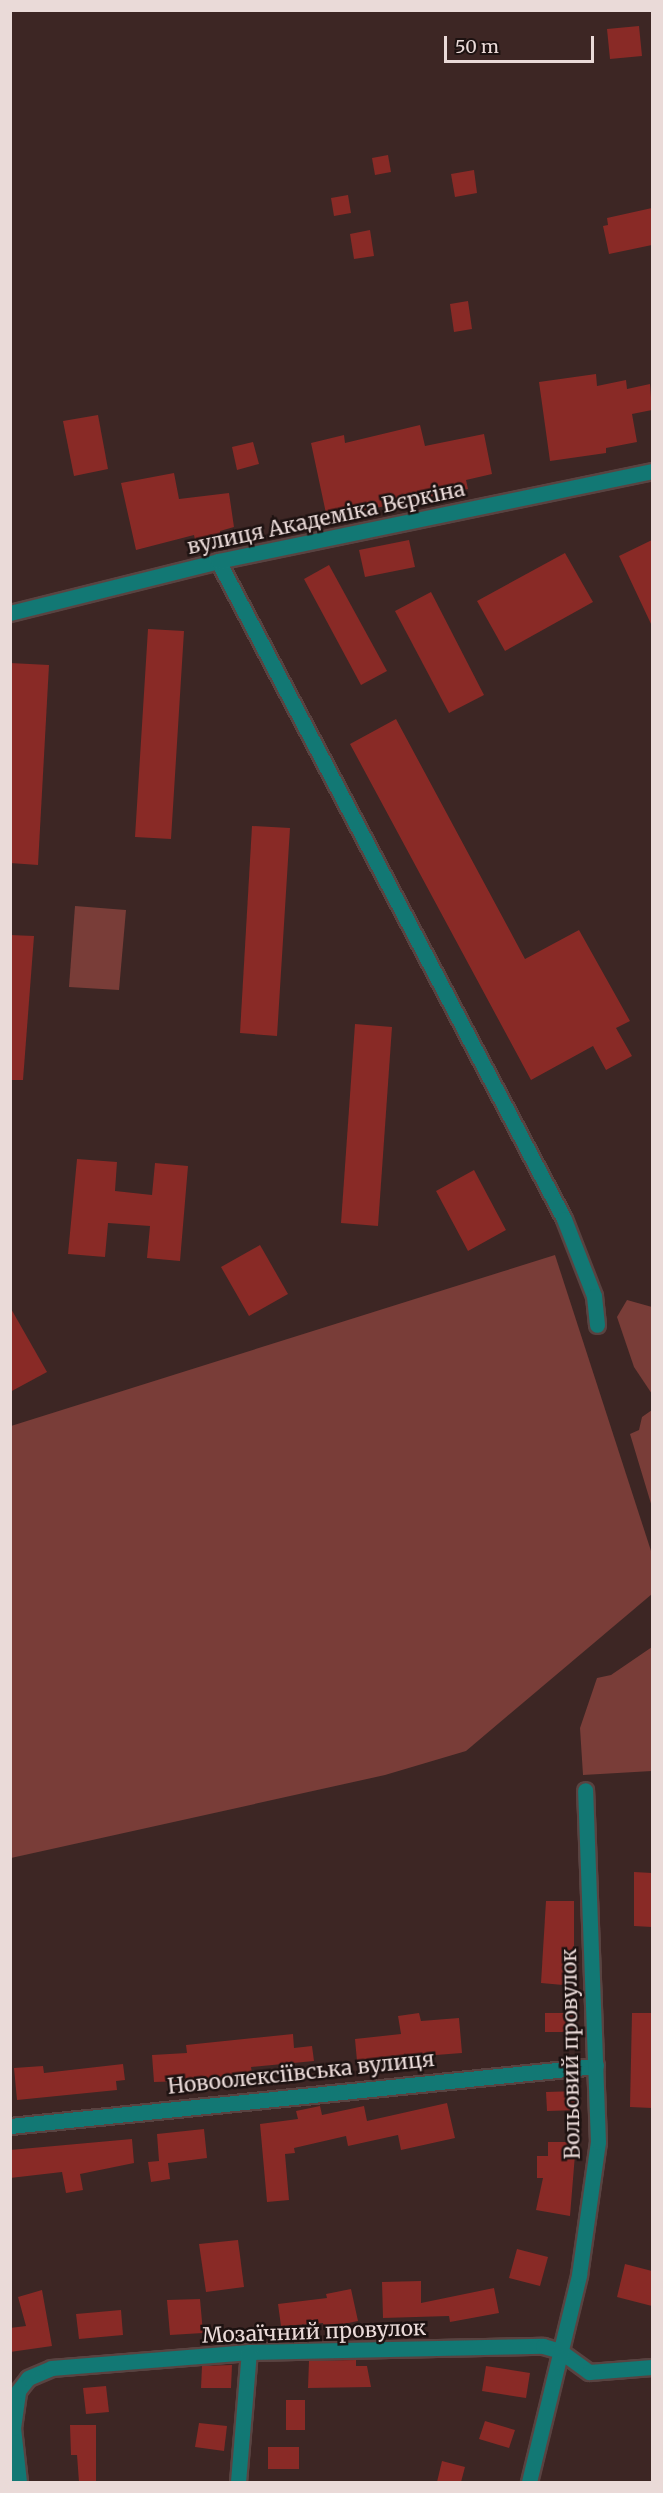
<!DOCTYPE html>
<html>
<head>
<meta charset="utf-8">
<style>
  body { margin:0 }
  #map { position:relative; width:663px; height:2493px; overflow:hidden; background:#3d2624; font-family:Merriweather,serif }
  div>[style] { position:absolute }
  .green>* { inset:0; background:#793d38 }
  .building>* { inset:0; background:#892a26 }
  .roads { filter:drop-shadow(2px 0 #594341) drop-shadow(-2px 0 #594341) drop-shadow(0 2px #594341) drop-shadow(0 -2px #594341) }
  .minor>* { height:15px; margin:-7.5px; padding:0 7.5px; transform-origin:7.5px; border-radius:7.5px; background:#127874 }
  span { translate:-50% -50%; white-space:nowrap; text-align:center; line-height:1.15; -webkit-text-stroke:5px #1d1211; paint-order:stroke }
  .street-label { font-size:21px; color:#eadad8 }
  .frame { position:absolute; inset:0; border:12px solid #eadad8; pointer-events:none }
  .scale { position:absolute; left:444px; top:36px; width:150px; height:27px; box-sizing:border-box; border:3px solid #eadad8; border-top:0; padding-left:8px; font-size:18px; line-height:21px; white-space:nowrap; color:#eadad8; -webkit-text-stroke:4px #1d1211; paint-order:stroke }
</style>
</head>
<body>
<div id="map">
  <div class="green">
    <div style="clip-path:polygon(75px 906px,126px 910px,119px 990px,69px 987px)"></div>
    <div style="clip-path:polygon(555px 1255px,652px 1554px,652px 1594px,466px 1751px,385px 1775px,11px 1858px,11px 1426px)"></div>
    <div style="clip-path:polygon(627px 1300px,652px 1307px,652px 1394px,634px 1367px,617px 1317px)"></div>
    <div style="clip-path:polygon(652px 1410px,652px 1507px,630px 1434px,639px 1430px,642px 1417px)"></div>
    <div style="clip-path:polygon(652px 1647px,652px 1771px,583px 1775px,580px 1728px,597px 1678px,611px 1675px)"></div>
  </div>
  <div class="building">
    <div style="clip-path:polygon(639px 26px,642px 56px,610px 59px,607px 29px)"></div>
    <div style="clip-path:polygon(388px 155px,391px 172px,375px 175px,372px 158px)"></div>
    <div style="clip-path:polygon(474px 170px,477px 193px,455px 197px,451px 174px)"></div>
    <div style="clip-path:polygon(348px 195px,351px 213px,334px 216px,331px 198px)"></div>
    <div style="clip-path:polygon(652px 208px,652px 245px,609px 254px,603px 226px,608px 225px,607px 218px)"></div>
    <div style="clip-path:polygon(370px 230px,374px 256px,354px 259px,350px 234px)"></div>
    <div style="clip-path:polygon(468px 301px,472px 329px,454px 332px,450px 304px)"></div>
    <div style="clip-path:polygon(596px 374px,597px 386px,626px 380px,627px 389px,650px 384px,652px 410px,632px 414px,637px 442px,606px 448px,606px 453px,550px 461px,539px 382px)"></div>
    <div style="clip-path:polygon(98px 415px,108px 469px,74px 476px,63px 421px)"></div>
    <div style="clip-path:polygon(420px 425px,425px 446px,484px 434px,492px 474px,466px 480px,468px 489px,327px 518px,311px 443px,344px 435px,345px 443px)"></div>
    <div style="clip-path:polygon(253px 442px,259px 464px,237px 470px,232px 447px)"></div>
    <div style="clip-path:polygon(174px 473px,179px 499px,229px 493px,234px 527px,220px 531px,221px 539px,196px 545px,194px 535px,136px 550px,121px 483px)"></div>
    <div style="clip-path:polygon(409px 540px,415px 567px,365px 577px,359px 550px)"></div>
    <div style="clip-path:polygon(652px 540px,652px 626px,619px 556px)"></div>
    <div style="clip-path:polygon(565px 553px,593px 602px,505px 651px,477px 601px)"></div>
    <div style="clip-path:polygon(329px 565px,387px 671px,361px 685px,304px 579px)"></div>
    <div style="clip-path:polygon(431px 592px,484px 695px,449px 713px,395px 611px)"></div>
    <div style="clip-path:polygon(148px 629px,184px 631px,171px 839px,135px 837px)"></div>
    <div style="clip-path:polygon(10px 663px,49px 665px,38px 865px,10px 863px)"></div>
    <div style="clip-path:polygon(396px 719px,525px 959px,579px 930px,630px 1021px,616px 1028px,632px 1056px,606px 1070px,593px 1046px,531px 1080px,350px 744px)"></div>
    <div style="clip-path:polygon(252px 826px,290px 828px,277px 1036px,240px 1033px)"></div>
    <div style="clip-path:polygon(10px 935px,34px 936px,23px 1080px,10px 1080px)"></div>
    <div style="clip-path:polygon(355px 1024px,392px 1027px,378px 1226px,341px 1223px)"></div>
    <div style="clip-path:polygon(77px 1159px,117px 1162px,115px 1191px,152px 1195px,155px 1163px,188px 1166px,180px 1261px,147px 1258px,150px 1226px,108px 1223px,105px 1257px,68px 1254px)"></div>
    <div style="clip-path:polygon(474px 1170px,506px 1230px,468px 1251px,436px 1191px)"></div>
    <div style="clip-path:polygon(260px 1245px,288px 1294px,249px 1316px,221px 1267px)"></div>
    <div style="clip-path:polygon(10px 1307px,47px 1372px,10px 1392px)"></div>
    <div style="clip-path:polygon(634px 1872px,652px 1873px,652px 1927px,634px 1926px)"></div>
    <div style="clip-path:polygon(546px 1901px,574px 1901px,574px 1986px,541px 1983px)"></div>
    <div style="clip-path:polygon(419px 2013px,421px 2021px,459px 2018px,462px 2053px,357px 2061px,355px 2039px,401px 2034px,398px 2016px)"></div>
    <div style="clip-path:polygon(545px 2013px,577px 2013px,577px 2032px,545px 2032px)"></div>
    <div style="clip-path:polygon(632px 2013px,652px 2013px,652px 2108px,630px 2107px)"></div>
    <div style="clip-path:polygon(293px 2034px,294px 2048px,312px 2046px,314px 2061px,251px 2067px,252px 2073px,215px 2080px,154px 2082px,152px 2055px,187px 2053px,186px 2045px)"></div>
    <div style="clip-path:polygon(123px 2064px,125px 2080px,116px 2081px,117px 2090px,17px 2100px,14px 2068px,43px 2066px,44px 2073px)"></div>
    <div style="clip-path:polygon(578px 2091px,579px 2110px,547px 2111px,546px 2092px)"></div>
    <div style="clip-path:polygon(447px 2103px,455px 2138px,401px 2150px,398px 2135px,348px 2146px,346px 2136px,294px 2148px,295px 2153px,285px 2154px,289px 2200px,267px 2202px,260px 2124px,298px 2119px,296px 2111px,320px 2106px,322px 2115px,364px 2106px,367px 2121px)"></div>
    <div style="clip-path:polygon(204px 2129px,207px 2158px,168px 2163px,170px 2179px,151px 2182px,148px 2162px,159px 2161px,157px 2134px)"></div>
    <div style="clip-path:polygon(132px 2139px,134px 2163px,80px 2174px,83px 2190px,66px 2193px,62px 2172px,10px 2178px,10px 2150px)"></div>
    <div style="clip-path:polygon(548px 2142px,576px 2142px,570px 2216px,536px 2210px,543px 2178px,537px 2178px,537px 2156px,548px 2156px)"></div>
    <div style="clip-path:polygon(238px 2240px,244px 2287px,206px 2292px,199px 2244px)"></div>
    <div style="clip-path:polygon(517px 2249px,548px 2257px,540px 2286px,509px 2278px)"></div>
    <div style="clip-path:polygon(625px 2264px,652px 2271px,652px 2306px,617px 2297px)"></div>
    <div style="clip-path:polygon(421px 2281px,421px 2303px,494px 2288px,499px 2313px,450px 2322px,449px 2316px,383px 2318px,382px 2282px)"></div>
    <div style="clip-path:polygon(351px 2289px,358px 2321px,324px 2328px,323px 2323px,281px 2326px,278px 2304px,327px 2298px,326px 2294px)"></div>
    <div style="clip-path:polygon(42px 2290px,52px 2346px,10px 2352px,10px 2328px,26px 2326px,18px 2297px)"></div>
    <div style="clip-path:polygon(200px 2299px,203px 2333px,170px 2335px,167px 2300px)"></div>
    <div style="clip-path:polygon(121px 2310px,123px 2335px,79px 2339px,76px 2314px)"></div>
    <div style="clip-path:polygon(356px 2360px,356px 2366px,367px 2366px,371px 2387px,308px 2388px,309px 2361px)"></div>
    <div style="clip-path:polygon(232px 2365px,231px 2388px,201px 2388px,202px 2366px)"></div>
    <div style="clip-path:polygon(486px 2366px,530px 2373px,526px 2398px,482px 2391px)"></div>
    <div style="clip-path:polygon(106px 2386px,109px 2412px,86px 2414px,83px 2388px)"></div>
    <div style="clip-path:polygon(286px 2400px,305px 2400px,305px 2430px,286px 2430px)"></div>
    <div style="clip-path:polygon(485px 2421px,515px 2430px,509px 2448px,479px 2439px)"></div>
    <div style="clip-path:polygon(199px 2423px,227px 2426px,224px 2451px,195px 2447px)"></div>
    <div style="clip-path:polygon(70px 2425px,96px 2425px,96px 2482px,79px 2482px,77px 2455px,71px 2455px)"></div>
    <div style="clip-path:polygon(268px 2447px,299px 2447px,299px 2469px,268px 2469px)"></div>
    <div style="clip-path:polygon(442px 2461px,465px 2467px,461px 2482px,437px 2482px)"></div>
  </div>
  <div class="roads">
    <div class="minor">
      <div style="left:218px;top:561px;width:743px;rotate:62.26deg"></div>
      <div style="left:564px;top:1219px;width:83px;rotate:68.7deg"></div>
      <div style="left:594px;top:1296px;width:29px;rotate:84deg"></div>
      <div style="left:10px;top:613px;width:214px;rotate:-14deg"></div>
      <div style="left:218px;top:561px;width:443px;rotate:-11.7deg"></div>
      <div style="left:10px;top:2126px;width:589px;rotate:-5.85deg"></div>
      <div style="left:19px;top:2482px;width:54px;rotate:-96.3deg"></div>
      <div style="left:13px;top:2428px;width:37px;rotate:-82deg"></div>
      <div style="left:18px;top:2391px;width:16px;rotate:-52deg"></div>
      <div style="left:28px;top:2378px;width:25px;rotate:-23deg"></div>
      <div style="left:51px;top:2368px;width:199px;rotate:-4.6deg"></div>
      <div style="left:249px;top:2352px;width:294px;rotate:-1.2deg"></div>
      <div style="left:543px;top:2346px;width:18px;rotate:16deg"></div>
      <div style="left:560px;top:2351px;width:36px;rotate:36deg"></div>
      <div style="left:589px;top:2372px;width:63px;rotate:-4.5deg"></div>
      <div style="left:238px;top:2482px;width:130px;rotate:-85.2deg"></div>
      <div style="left:529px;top:2482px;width:213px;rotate:-76.4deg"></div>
      <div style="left:579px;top:2275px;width:134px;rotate:-81.9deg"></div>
      <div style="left:598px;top:2142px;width:352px;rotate:-92.1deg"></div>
    </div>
  </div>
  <div class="street-label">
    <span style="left:326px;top:518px;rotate:-12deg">вулиця Академіка Вєркіна</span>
    <span style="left:571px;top:2054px;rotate:-91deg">Вольовий провулок</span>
    <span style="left:301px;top:2073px;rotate:-6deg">Новоолексіївська вулиця</span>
    <span style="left:314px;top:2332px;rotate:-2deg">Мозаїчний провулок</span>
  </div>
  <div class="frame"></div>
  <div class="scale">50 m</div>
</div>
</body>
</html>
